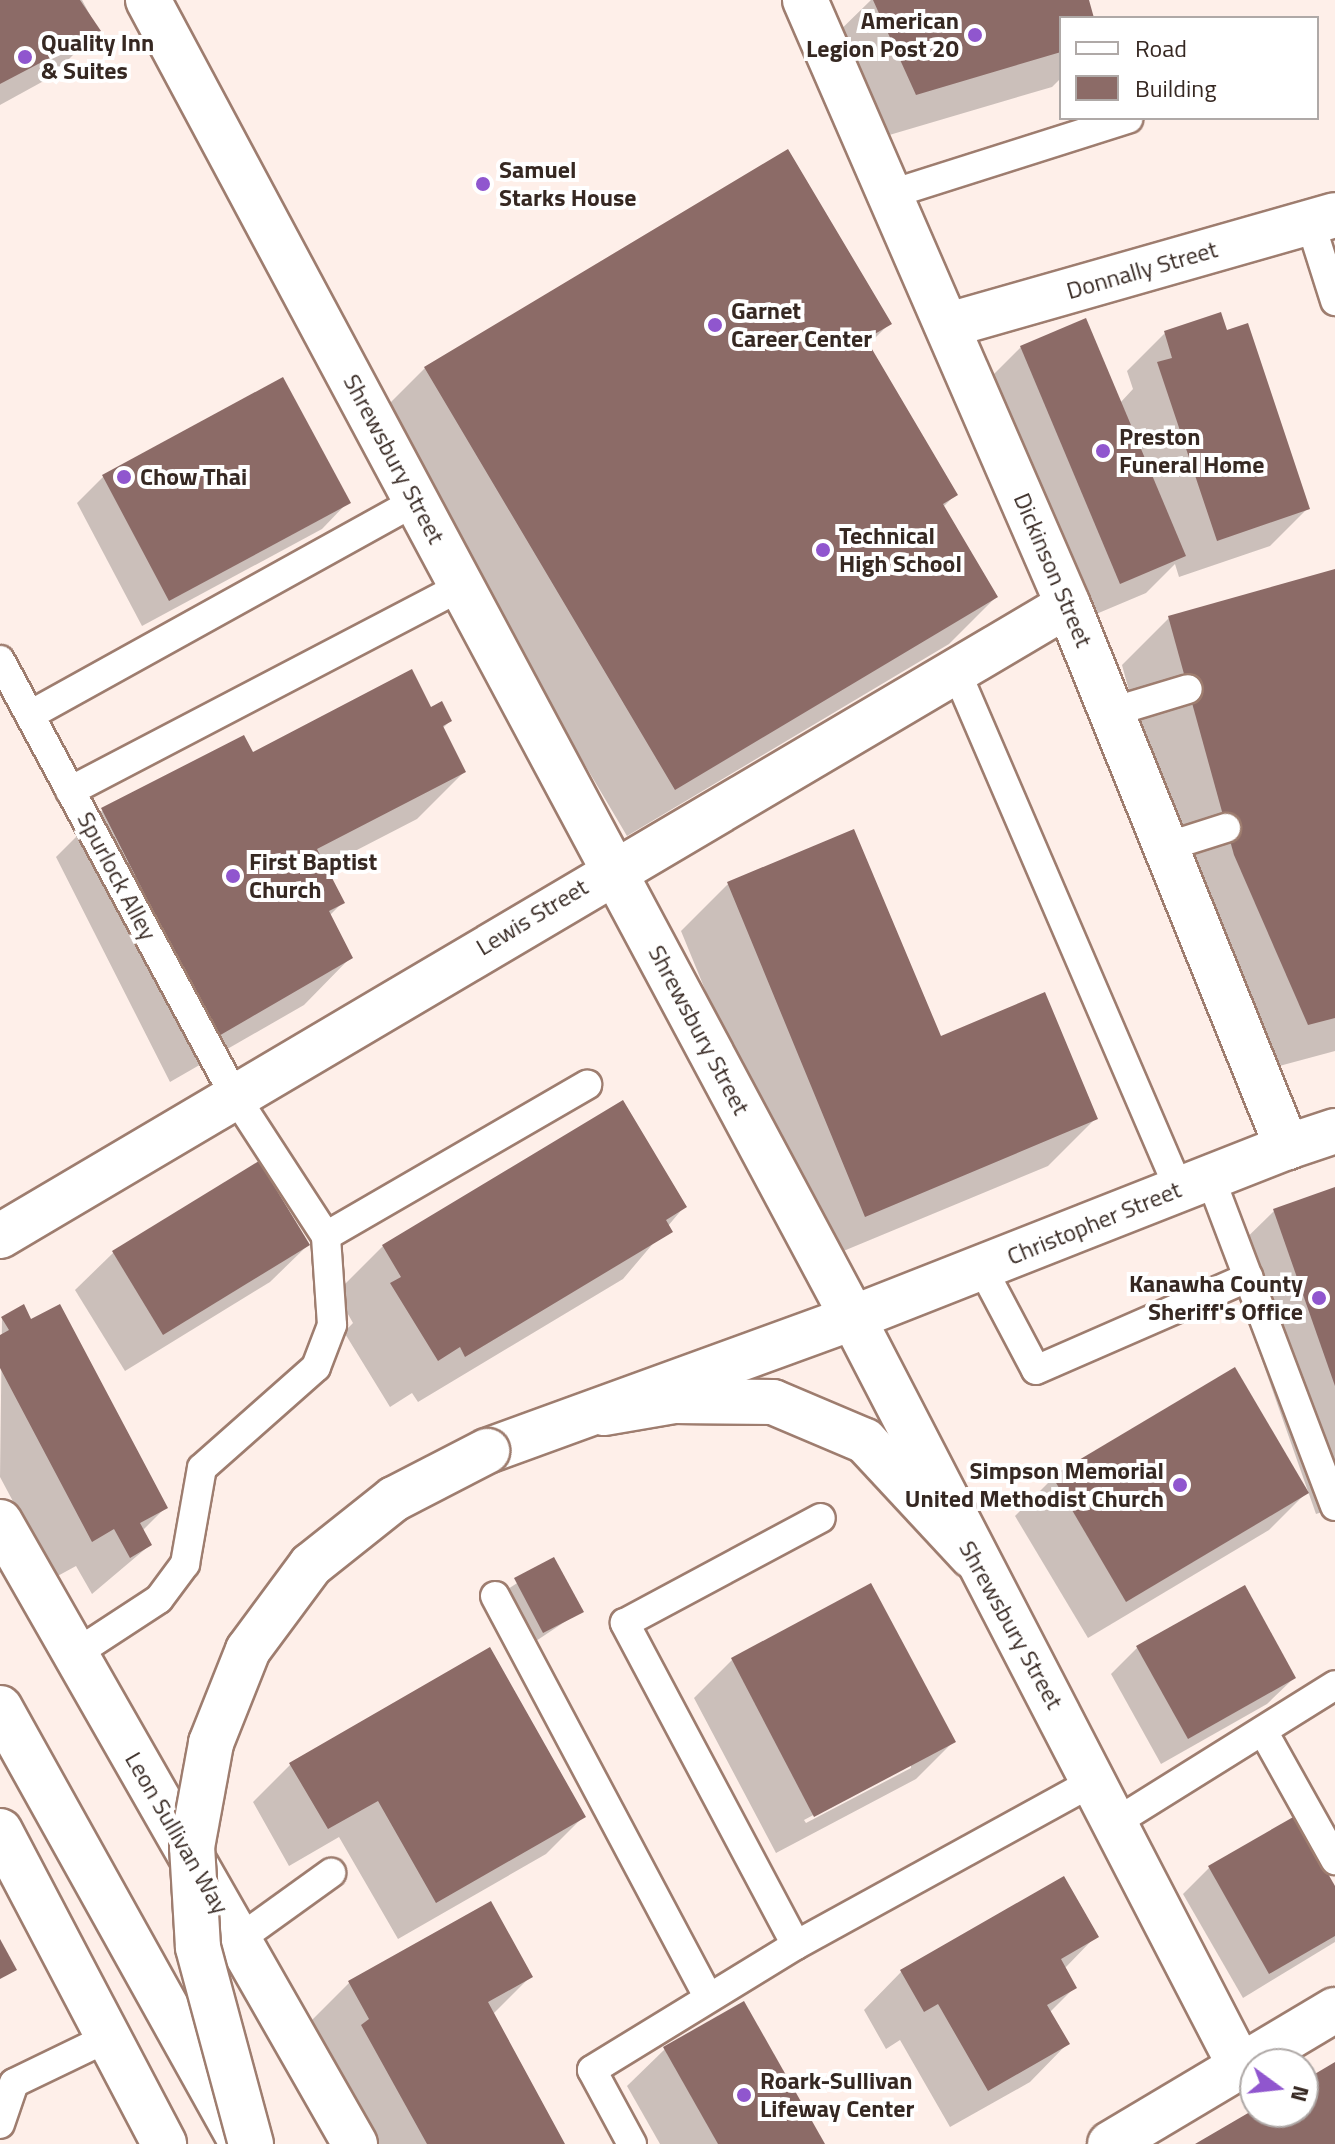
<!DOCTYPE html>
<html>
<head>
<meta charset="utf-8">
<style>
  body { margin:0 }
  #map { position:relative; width:1335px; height:2144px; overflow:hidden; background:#feefe9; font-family:"Titillium Web",sans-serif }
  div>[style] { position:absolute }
  .shadow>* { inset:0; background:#0003 }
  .building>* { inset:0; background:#8c6b67 }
  .roads { filter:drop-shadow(2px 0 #9e7d6f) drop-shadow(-2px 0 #9e7d6f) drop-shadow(0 2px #9e7d6f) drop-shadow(0 -2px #9e7d6f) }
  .service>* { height:28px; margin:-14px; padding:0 14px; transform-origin:14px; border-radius:14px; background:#fff }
  .minor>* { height:44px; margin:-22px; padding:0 22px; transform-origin:22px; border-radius:22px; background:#fff }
  .tertiary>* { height:44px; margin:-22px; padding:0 22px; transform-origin:22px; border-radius:22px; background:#fff }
  .motorway>* { height:44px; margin:-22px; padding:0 22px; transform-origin:22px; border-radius:22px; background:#fff }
  .bridges { filter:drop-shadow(2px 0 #9e7d6f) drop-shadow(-2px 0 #9e7d6f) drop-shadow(0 2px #9e7d6f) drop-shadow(0 -2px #9e7d6f) }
  .motorway-bridge>* { height:44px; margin:-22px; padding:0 22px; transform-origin:22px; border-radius:22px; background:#fff }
  .dots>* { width:22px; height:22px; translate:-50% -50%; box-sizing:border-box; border:4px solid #fff; border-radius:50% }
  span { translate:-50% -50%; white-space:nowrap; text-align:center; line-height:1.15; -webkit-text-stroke:8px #fff; paint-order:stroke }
  .poi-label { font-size:24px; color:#362822; font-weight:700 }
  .right { translate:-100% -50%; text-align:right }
  .left { translate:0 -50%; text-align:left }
  .street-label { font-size:24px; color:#362822 }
  .legend { position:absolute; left:1059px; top:16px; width:260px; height:104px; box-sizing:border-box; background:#fff; border:2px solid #afa9a7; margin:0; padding:10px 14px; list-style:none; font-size:24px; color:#362822 }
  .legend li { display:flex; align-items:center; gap:16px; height:40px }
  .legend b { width:40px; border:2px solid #afa9a7 }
  .north { position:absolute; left:1239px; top:2048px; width:80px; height:80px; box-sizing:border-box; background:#fff; border:2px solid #afa9a7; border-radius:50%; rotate:105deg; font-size:22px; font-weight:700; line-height:32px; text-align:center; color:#362822 }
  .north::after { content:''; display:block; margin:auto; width:28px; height:36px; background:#9056ce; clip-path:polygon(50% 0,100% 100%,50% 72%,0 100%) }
</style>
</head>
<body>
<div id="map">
  <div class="shadow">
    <div style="clip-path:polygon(0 0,82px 0,98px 30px,51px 77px,0 105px)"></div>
    <div style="clip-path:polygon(871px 0,1087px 0,1092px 18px,1061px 18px,1061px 78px,1052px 87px,869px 141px,825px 45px)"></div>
    <div style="clip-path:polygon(890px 323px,867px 346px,955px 495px,943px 507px,996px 597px,949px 644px,627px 836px,378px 415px,425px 368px)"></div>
    <div style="clip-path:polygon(1165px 333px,1308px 508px,1270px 546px,1179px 577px,1175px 564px,1146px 593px,1082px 620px,983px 385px,1021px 347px,1120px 403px,1133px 389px,1127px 371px)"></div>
    <div style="clip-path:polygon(283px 379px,348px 502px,322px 529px,142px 626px,77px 503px,103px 477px)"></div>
    <div style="clip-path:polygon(1335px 572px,1335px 1051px,1261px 1071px,1187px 903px,1122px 665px,1169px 618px)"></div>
    <div style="clip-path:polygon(431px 710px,450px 721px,442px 729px,464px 772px,417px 819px,324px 867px,343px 902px,329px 916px,351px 957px,304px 1005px,170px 1082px,56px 857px,103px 810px,252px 755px)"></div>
    <div style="clip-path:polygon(728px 884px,940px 1039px,1096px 1118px,1048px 1166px,817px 1262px,681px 931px)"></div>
    <div style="clip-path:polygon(259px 1164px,308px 1245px,270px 1282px,125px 1371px,75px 1290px,113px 1253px)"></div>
    <div style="clip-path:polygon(1335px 1190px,1335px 1508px,1316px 1514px,1226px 1258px,1274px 1211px)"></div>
    <div style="clip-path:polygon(684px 1207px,623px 1279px,418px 1402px,412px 1393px,390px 1407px,344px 1332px,353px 1323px,336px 1293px,383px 1246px)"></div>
    <div style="clip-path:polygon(2px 1318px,166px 1507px,142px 1531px,150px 1545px,92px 1594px,76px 1566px,54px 1578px,0 1477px)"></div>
    <div style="clip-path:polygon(1053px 1478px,1306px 1493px,1269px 1530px,1088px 1638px,1015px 1516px)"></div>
    <div style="clip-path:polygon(554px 1559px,581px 1611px,530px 1645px,502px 1593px)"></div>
    <div style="clip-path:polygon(evenodd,871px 1586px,953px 1742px,916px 1779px,776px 1853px,694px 1698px,732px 1660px,871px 1586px,911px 1763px,911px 1768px,806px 1823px,804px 1820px,911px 1763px)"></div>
    <div style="clip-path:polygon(1137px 1648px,1294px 1678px,1267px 1704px,1161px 1764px,1111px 1674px)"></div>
    <div style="clip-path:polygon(291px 1764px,584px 1816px,546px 1854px,398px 1939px,339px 1837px,289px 1866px,253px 1802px)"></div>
    <div style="clip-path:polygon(1209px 1868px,1335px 1891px,1335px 1942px,1243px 1998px,1183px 1894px)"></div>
    <div style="clip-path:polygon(490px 1904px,530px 1977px,492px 2015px,564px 2144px,369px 2144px,324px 2064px,331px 2057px,311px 2021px,349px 1983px)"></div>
    <div style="clip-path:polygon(1096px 1936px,1064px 1969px,1074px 1988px,1049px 2013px,1067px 2044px,1030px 2082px,950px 2127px,900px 2040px,886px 2049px,864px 2010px,901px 1972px)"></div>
    <div style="clip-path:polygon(665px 2049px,822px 2144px,660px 2144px,627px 2086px)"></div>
  </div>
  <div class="building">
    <div style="clip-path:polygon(0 0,80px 0,101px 31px,0 84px)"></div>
    <div style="clip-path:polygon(873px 0,1089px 0,1094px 18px,1061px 18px,1061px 52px,916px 95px)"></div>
    <div style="clip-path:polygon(788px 149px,892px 324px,866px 339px,958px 495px,943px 504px,998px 597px,675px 790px,424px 367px)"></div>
    <div style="clip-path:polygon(1221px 312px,1227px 330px,1248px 323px,1310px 509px,1217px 541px,1157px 362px,1172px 358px,1164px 331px)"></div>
    <div style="clip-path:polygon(1086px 318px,1186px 556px,1120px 584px,1020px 346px)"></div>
    <div style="clip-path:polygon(283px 377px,351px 503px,169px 601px,102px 475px)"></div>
    <div style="clip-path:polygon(1335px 569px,1335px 1018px,1308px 1025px,1234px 855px,1168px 616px)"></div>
    <div style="clip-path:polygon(412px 669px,431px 707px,442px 701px,452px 721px,443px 726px,466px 772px,317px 849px,345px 903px,329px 911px,353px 958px,217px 1037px,101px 808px,244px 735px,253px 752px)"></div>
    <div style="clip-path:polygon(854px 829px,941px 1036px,1045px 992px,1098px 1119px,865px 1217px,727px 882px)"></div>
    <div style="clip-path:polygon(623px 1100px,687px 1207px,666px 1220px,673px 1232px,465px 1357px,460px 1347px,438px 1361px,390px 1283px,401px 1277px,382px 1245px)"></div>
    <div style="clip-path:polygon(259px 1161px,310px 1245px,163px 1335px,112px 1251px)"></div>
    <div style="clip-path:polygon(1335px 1187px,1335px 1386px,1273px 1209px)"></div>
    <div style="clip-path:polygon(24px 1304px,31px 1319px,60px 1304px,168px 1508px,140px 1523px,152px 1545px,130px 1558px,114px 1529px,92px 1542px,0 1368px,0 1335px,9px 1330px,1px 1317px)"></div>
    <div style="clip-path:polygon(1235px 1367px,1309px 1493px,1126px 1602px,1052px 1476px)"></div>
    <div style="clip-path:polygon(554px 1557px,584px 1612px,543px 1633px,514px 1578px)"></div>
    <div style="clip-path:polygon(871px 1583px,956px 1742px,814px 1817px,731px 1658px)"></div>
    <div style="clip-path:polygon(1245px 1585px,1296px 1678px,1188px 1739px,1136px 1646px)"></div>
    <div style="clip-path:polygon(490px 1647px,586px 1817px,436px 1903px,378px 1801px,328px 1829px,289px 1763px)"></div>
    <div style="clip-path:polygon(1295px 1816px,1335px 1886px,1335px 1936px,1269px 1974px,1208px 1866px)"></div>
    <div style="clip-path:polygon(1064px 1876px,1099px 1937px,1061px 1959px,1077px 1988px,1047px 2005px,1070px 2044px,988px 2091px,938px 2004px,924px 2012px,900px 1970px)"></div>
    <div style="clip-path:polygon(491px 1901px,533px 1977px,488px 2002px,565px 2144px,427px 2144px,361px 2025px,369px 2019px,348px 1981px)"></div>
    <div style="clip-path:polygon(0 1939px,17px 1970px,0 1979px)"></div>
    <div style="clip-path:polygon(744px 2001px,825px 2144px,718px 2144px,663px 2047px)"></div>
    <div style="clip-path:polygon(1335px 2062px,1335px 2144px,1195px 2144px,1255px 2109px,1303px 2112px,1303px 2081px)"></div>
  </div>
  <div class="roads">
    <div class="service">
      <div style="left:891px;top:194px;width:249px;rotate:-17.6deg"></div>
      <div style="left:1310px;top:222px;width:83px;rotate:72.4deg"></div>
      <div style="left:0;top:660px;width:492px;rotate:61.7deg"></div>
      <div style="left:233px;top:1093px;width:171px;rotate:57deg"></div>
      <div style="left:326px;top:1236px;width:302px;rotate:-30.1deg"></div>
      <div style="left:956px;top:671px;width:564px;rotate:66.71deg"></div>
      <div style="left:1112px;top:712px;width:79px;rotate:-16.8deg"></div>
      <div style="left:30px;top:715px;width:441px;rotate:-29deg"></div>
      <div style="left:70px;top:791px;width:442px;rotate:-27.6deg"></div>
      <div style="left:1166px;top:847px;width:63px;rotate:-17.6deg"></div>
      <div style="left:1210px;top:1177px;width:352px;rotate:69.2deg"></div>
      <div style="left:982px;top:1268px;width:115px;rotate:62.1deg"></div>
      <div style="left:1036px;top:1370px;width:232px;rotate:-23.6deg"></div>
      <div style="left:495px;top:1596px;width:455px;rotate:62deg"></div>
      <div style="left:75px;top:1654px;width:100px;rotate:-33.2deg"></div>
      <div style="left:159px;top:1599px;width:44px;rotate:-53.4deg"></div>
      <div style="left:185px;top:1564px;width:97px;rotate:-80deg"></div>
      <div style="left:202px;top:1468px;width:152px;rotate:-41.5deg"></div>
      <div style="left:316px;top:1367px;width:45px;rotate:-69.1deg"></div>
      <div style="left:332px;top:1325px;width:89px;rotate:-93.9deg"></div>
      <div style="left:1263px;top:1731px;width:148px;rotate:60.8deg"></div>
      <div style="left:1116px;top:1822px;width:258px;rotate:-32deg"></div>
      <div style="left:238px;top:1940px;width:115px;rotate:-35.8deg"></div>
      <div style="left:796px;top:1945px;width:365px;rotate:-118deg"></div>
      <div style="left:625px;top:1623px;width:222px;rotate:-28.2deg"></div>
      <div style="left:0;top:2124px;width:43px;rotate:-71.1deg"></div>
      <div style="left:14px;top:2083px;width:101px;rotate:-25.8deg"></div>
      <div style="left:632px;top:2144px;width:84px;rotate:-118.4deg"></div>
      <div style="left:592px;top:2070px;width:239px;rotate:-31.5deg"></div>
      <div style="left:796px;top:1945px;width:340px;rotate:-28.8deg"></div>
    </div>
    <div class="minor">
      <div style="left:148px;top:0;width:1495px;rotate:61.86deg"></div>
      <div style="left:949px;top:325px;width:401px;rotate:-15.9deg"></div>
      <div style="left:1287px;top:1147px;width:51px;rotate:-18.4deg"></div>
      <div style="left:0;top:1236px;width:1240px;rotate:-30.58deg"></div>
    </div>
    <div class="tertiary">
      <div style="left:805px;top:0;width:660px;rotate:66.5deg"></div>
      <div style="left:1068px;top:605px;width:585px;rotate:68deg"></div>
      <div style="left:1287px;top:1147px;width:466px;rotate:158.5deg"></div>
      <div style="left:853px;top:1318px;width:842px;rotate:62.64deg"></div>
      <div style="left:0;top:1522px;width:716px;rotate:60.28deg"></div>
      <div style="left:0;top:1831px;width:353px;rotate:62.3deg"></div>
      <div style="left:1110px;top:2144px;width:262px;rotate:-30.8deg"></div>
    </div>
    <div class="motorway">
      <div style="left:604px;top:1413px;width:71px;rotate:-9.7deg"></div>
      <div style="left:674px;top:1401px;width:99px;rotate:0.6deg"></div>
      <div style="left:773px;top:1402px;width:100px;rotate:23deg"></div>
      <div style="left:865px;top:1441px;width:157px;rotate:47.1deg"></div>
      <div style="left:487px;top:1451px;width:389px;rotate:-20deg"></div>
      <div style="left:0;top:1708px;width:499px;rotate:60.9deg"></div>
    </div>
  </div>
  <div class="bridges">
    <div class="motorway-bridge">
      <div style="left:251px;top:2144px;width:204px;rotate:-105.1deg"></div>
      <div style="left:198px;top:1947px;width:100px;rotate:-93.4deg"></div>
      <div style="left:192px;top:1847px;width:106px;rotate:-79.6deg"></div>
      <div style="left:211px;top:1743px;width:100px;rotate:-68.3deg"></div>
      <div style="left:248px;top:1650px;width:106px;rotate:-53.5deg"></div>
      <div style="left:311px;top:1565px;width:106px;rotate:-38.5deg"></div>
      <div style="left:394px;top:1499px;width:105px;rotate:-27.3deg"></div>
    </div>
  </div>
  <div class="dots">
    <div style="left:975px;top:35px;background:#9056ce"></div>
    <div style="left:25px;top:57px;background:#9056ce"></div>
    <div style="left:483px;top:184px;background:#9056ce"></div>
    <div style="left:715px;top:325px;background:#9056ce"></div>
    <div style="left:1103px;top:451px;background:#9056ce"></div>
    <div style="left:124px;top:477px;background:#9056ce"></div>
    <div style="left:823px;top:550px;background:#9056ce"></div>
    <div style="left:233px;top:876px;background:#9056ce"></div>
    <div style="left:1319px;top:1298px;background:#9056ce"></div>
    <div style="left:1180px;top:1485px;background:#9056ce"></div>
    <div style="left:744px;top:2095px;background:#9056ce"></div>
  </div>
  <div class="poi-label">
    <span class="right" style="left:959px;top:35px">American<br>Legion Post 20</span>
    <span class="left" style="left:41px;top:57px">Quality Inn<br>&amp; Suites</span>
    <span class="left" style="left:499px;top:184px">Samuel<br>Starks House</span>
    <span class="left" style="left:731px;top:325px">Garnet<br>Career Center</span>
    <span class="left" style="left:1119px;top:451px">Preston<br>Funeral Home</span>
    <span class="left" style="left:140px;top:477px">Chow Thai</span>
    <span class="left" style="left:839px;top:550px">Technical<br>High School</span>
    <span class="left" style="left:249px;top:876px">First Baptist<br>Church</span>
    <span class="right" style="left:1303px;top:1298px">Kanawha County<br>Sheriff's Office</span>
    <span class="right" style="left:1164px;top:1485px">Simpson Memorial<br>United Methodist Church</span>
    <span class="left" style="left:760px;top:2095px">Roark-Sullivan<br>Lifeway Center</span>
  </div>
  <div class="street-label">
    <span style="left:1142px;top:270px;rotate:-16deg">Donnally Street</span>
    <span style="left:394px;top:459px;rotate:62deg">Shrewsbury Street</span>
    <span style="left:1053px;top:570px;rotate:67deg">Dickinson Street</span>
    <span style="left:117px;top:876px;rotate:62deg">Spurlock Alley</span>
    <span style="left:532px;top:917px;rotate:-31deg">Lewis Street</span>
    <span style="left:699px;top:1030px;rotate:62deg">Shrewsbury Street</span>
    <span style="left:1094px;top:1223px;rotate:-22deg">Christopher Street</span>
    <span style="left:1011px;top:1625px;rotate:61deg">Shrewsbury Street</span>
    <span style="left:177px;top:1833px;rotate:60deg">Leon Sullivan Way</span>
  </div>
  <ul class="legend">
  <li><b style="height:10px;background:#fff"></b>Road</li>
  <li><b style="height:22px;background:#8c6b67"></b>Building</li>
  </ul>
  <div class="north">N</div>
</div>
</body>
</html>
